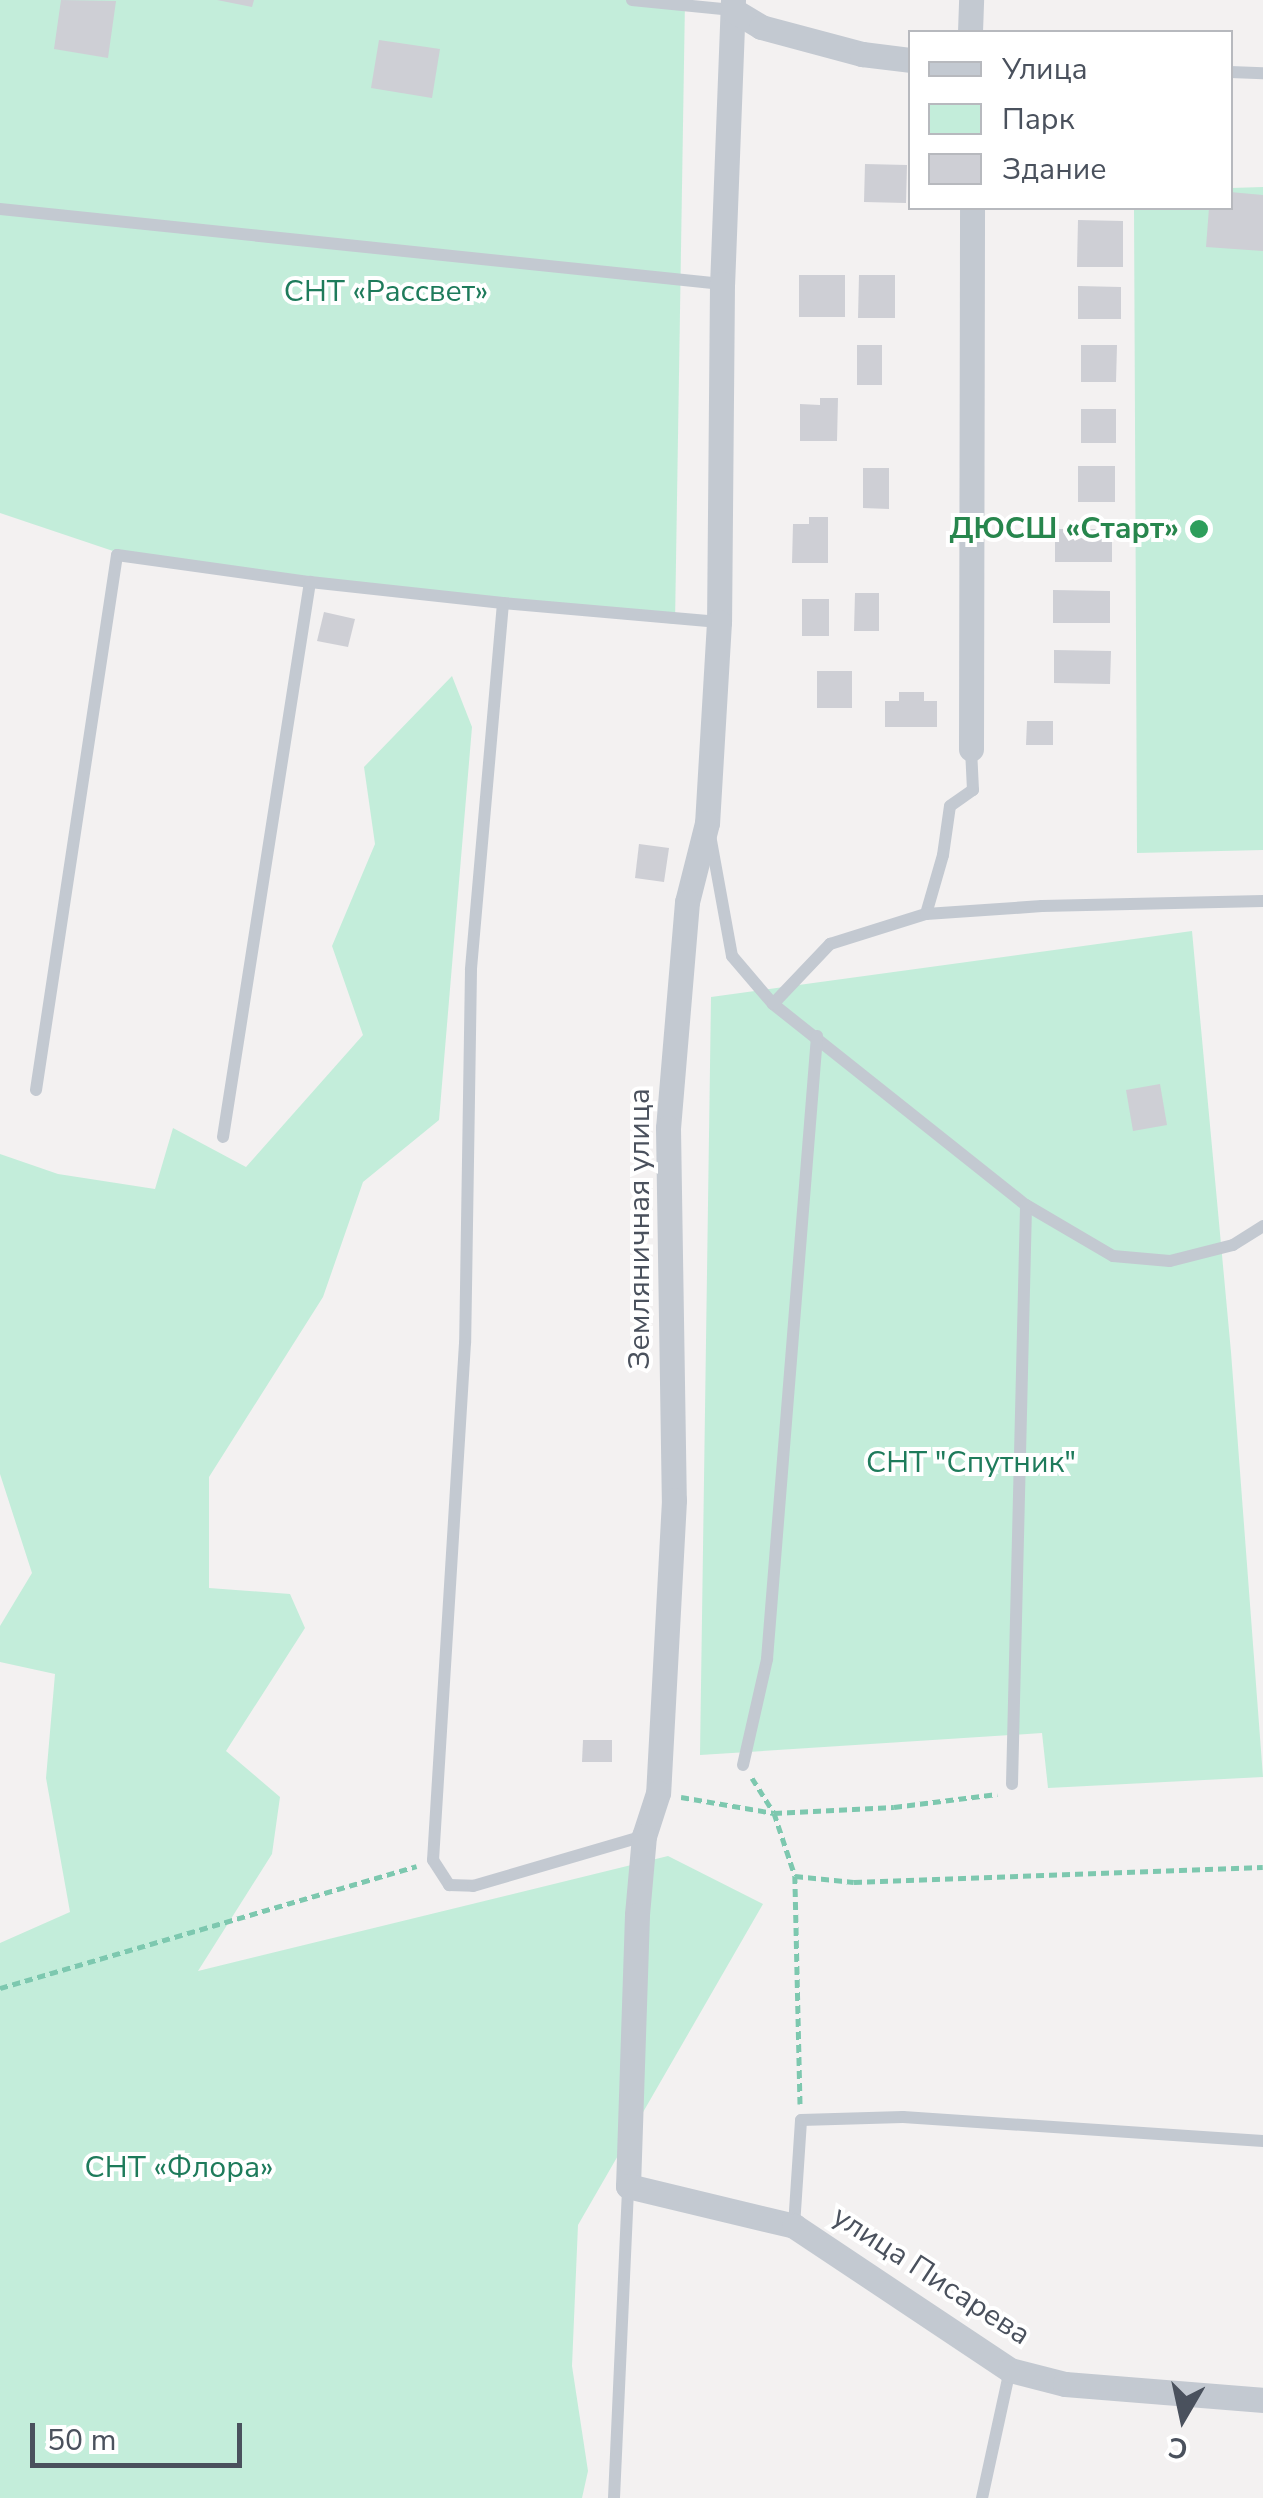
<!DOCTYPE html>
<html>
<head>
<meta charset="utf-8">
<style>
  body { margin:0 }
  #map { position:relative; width:1263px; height:2498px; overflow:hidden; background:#f3f1f1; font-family:"Nunito Sans",sans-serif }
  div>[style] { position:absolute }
  .green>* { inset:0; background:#c3edda }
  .building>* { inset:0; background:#cecfd5 }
  .path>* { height:5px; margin-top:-2.5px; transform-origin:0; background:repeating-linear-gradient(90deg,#7dc8af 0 8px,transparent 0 13px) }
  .lane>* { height:12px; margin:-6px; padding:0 6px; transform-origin:6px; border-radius:6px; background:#c3c9d1 }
  .street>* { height:25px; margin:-12.5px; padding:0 12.5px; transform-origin:12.5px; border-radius:12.5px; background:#c3c9d1 }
  .dots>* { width:28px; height:28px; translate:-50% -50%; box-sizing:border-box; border:5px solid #fff; border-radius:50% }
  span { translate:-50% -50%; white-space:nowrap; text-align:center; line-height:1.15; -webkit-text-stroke:8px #fff; paint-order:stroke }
  .park-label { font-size:30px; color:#1e7b5b }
  .leisure-label { font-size:30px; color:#27864d; font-weight:700 }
  .right { translate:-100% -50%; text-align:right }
  .street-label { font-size:30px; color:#4a515d }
  .legend { position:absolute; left:908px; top:30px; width:325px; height:180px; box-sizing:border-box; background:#fff; border:2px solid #b7b9be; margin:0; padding:12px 18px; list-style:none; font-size:30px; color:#4a515d }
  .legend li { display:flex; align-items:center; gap:20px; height:50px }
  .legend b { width:50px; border:2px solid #b7b9be }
  .north { position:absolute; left:1133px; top:2368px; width:100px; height:100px; -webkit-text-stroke:8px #fff; paint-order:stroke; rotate:189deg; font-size:28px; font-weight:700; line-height:40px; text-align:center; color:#4a515d }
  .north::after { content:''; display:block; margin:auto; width:35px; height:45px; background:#4a515d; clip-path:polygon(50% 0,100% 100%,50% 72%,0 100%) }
  .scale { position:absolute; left:30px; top:2423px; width:212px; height:45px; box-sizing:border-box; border:5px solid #4a515d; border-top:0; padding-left:12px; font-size:30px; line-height:35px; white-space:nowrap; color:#4a515d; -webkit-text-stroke:8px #fff; paint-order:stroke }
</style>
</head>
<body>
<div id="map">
  <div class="green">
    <div style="clip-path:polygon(0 0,685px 0,675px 624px,116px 552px,0 513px)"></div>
    <div style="clip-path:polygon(1263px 187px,1263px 850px,1137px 853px,1134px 208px,1230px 208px,1231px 188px)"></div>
    <div style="clip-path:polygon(452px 676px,472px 727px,439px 1120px,363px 1182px,323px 1297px,209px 1477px,209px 1588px,290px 1594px,305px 1628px,226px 1751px,280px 1797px,272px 1854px,198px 1971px,668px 1856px,763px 1904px,578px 2225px,572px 2366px,588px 2471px,582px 2498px,0 2498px,0 1943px,70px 1912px,46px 1778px,55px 1674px,0 1662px,0 1626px,32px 1573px,0 1474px,0 1154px,58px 1174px,155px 1189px,173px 1128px,246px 1167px,363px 1035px,332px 946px,375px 844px,364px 767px)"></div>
    <div style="clip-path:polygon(1192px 931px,1231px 1352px,1263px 1777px,1048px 1788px,1042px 1733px,700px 1755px,711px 997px)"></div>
  </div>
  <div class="building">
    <div style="clip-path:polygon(61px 0,116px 1px,108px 58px,54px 49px)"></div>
    <div style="clip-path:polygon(217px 0,254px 0,252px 7px)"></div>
    <div style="clip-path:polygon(379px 40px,440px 49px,432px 98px,371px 88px)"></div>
    <div style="clip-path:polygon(865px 164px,907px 165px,906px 203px,864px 202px)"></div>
    <div style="clip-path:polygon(1230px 192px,1263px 195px,1263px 251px,1206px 247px,1209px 208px,1230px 208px)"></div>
    <div style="clip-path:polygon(1078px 220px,1123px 221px,1123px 267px,1077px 267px)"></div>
    <div style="clip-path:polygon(799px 275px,845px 275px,845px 317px,799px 317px)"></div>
    <div style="clip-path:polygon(859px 275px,895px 275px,895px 318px,858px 318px)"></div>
    <div style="clip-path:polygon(1078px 286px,1121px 287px,1121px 319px,1078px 319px)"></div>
    <div style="clip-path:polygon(857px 345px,882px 345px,882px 385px,857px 385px)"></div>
    <div style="clip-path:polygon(1081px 345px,1117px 345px,1116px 382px,1081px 382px)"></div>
    <div style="clip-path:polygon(820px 398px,838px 398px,837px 441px,800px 441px,800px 404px,820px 405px)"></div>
    <div style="clip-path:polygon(1081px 409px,1116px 409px,1116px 443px,1081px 443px)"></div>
    <div style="clip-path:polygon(1078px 466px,1115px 466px,1115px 502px,1078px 502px)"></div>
    <div style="clip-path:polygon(863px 468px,889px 468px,889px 509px,863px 508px)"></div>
    <div style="clip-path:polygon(809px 517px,828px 517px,828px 563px,792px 563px,793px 524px,809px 524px)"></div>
    <div style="clip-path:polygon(1055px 529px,1112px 529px,1112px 562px,1055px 562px)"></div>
    <div style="clip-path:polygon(1053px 590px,1110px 591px,1110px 623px,1053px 623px)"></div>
    <div style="clip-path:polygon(855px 593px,879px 593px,879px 631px,854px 631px)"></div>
    <div style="clip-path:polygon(802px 599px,829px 599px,829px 636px,802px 636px)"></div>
    <div style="clip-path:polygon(324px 612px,355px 619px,348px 647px,317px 641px)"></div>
    <div style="clip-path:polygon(1054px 650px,1111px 651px,1110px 684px,1054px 683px)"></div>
    <div style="clip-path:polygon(817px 671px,852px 671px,852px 708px,817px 708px)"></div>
    <div style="clip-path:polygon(899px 692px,924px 692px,924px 701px,937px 701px,937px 727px,885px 727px,885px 701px,899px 701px)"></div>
    <div style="clip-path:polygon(1027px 721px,1053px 721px,1053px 745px,1026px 745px)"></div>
    <div style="clip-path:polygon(639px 844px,669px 848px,664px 882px,635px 878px)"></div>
    <div style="clip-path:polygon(1160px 1084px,1167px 1125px,1133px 1131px,1126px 1090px)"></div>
    <div style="clip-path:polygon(583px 1740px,612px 1740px,612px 1762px,582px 1762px)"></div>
  </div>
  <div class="path">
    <div style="left:752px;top:1778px;width:41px;rotate:57.8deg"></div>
    <div style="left:774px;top:1813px;width:66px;rotate:71.6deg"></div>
    <div style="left:681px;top:1797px;width:94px;rotate:9.8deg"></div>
    <div style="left:774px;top:1813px;width:120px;rotate:-2.9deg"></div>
    <div style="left:894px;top:1807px;width:104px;rotate:-7.2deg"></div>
    <div style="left:0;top:1988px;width:434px;rotate:-16.3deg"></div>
    <div style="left:800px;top:2104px;width:228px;rotate:-91.3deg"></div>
    <div style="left:795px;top:1876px;width:59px;rotate:5.8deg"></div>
    <div style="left:854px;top:1882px;width:409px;rotate:-2.1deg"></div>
  </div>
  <div class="lane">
    <div style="left:632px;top:0;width:101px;rotate:5.7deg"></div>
    <div style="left:1230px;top:72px;width:33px;rotate:2deg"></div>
    <div style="left:0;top:209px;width:726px;rotate:5.93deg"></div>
    <div style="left:503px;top:603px;width:217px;rotate:5deg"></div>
    <div style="left:710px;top:835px;width:123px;rotate:79.7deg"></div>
    <div style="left:732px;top:956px;width:63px;rotate:49.5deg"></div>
    <div style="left:773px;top:1004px;width:323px;rotate:38.5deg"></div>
    <div style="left:1026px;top:1205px;width:101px;rotate:30.4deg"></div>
    <div style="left:1113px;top:1256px;width:57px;rotate:5deg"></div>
    <div style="left:1170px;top:1261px;width:65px;rotate:-14.3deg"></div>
    <div style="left:1233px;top:1245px;width:36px;rotate:-32deg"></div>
    <div style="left:926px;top:914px;width:61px;rotate:-73.9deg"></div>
    <div style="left:943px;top:855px;width:49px;rotate:-81.9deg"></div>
    <div style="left:950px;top:806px;width:28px;rotate:-35deg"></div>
    <div style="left:973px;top:790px;width:41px;rotate:-92.8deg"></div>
    <div style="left:773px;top:1004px;width:83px;rotate:-46.5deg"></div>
    <div style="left:830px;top:944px;width:101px;rotate:-17.4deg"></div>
    <div style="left:926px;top:914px;width:116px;rotate:-3.9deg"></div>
    <div style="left:1042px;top:906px;width:221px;rotate:-1.3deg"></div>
    <div style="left:36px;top:1090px;width:541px;rotate:-81.39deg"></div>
    <div style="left:117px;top:555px;width:195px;rotate:8deg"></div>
    <div style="left:223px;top:1137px;width:562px;rotate:-81.09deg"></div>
    <div style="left:310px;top:582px;width:194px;rotate:6.2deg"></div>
    <div style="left:503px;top:603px;width:368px;rotate:95deg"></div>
    <div style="left:471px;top:970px;width:373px;rotate:90.9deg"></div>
    <div style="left:465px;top:1343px;width:518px;rotate:93.54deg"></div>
    <div style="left:433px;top:1860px;width:30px;rotate:57deg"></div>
    <div style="left:449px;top:1885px;width:24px;rotate:2deg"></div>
    <div style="left:473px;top:1886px;width:178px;rotate:-16.3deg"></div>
    <div style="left:743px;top:1765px;width:109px;rotate:-77.2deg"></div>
    <div style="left:767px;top:1659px;width:625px;rotate:-85.41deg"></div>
    <div style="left:1012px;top:1784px;width:579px;rotate:-88.61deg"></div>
    <div style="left:794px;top:2226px;width:106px;rotate:-86.2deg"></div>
    <div style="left:801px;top:2120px;width:102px;rotate:-1.7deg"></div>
    <div style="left:903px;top:2117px;width:361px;rotate:3.8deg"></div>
    <div style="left:614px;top:2498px;width:312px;rotate:-87.4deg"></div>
    <div style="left:982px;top:2498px;width:131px;rotate:-77.7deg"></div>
  </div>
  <div class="street">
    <div style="left:733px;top:0;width:284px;rotate:92.2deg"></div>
    <div style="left:722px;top:284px;width:338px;rotate:90.5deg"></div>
    <div style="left:719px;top:622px;width:201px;rotate:93.4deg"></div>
    <div style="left:707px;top:823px;width:81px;rotate:104.2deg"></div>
    <div style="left:687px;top:902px;width:227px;rotate:94.8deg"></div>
    <div style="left:668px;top:1128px;width:372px;rotate:89.1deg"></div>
    <div style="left:674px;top:1500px;width:293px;rotate:93.1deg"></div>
    <div style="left:658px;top:1793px;width:45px;rotate:108deg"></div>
    <div style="left:644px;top:1836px;width:79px;rotate:95.1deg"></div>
    <div style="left:637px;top:1915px;width:271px;rotate:91.9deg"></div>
    <div style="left:628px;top:2186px;width:171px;rotate:13.5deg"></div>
    <div style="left:794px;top:2226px;width:260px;rotate:33.7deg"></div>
    <div style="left:1010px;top:2370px;width:57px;rotate:14.3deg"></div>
    <div style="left:1065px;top:2384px;width:199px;rotate:4.6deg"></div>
    <div style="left:733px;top:10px;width:33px;rotate:31deg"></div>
    <div style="left:761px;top:27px;width:105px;rotate:15deg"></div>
    <div style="left:862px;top:54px;width:48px;rotate:7.1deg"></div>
    <div style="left:970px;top:32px;width:32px;rotate:-88deg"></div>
    <div style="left:971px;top:749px;width:541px;rotate:-89.89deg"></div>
  </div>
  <div class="dots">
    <div style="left:1199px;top:529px;background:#2e9e5b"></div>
  </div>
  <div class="park-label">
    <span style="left:386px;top:292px">СНТ «Рассвет»</span>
    <span style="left:971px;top:1463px">СНТ "Спутник"</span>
    <span style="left:179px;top:2168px">СНТ «Флора»</span>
  </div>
  <div class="leisure-label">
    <span class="right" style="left:1179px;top:529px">ДЮСШ «Старт»</span>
  </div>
  <div class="street-label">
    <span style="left:640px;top:1229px;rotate:-90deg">Земляничная улица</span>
    <span style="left:931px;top:2276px;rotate:33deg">улица Писарева</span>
  </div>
  <ul class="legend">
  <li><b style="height:12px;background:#c3c9d1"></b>Улица</li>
  <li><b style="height:28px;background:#c3edda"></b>Парк</li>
  <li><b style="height:28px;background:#cecfd5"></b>Здание</li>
  </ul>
  <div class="north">С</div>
  <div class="scale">50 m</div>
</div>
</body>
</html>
